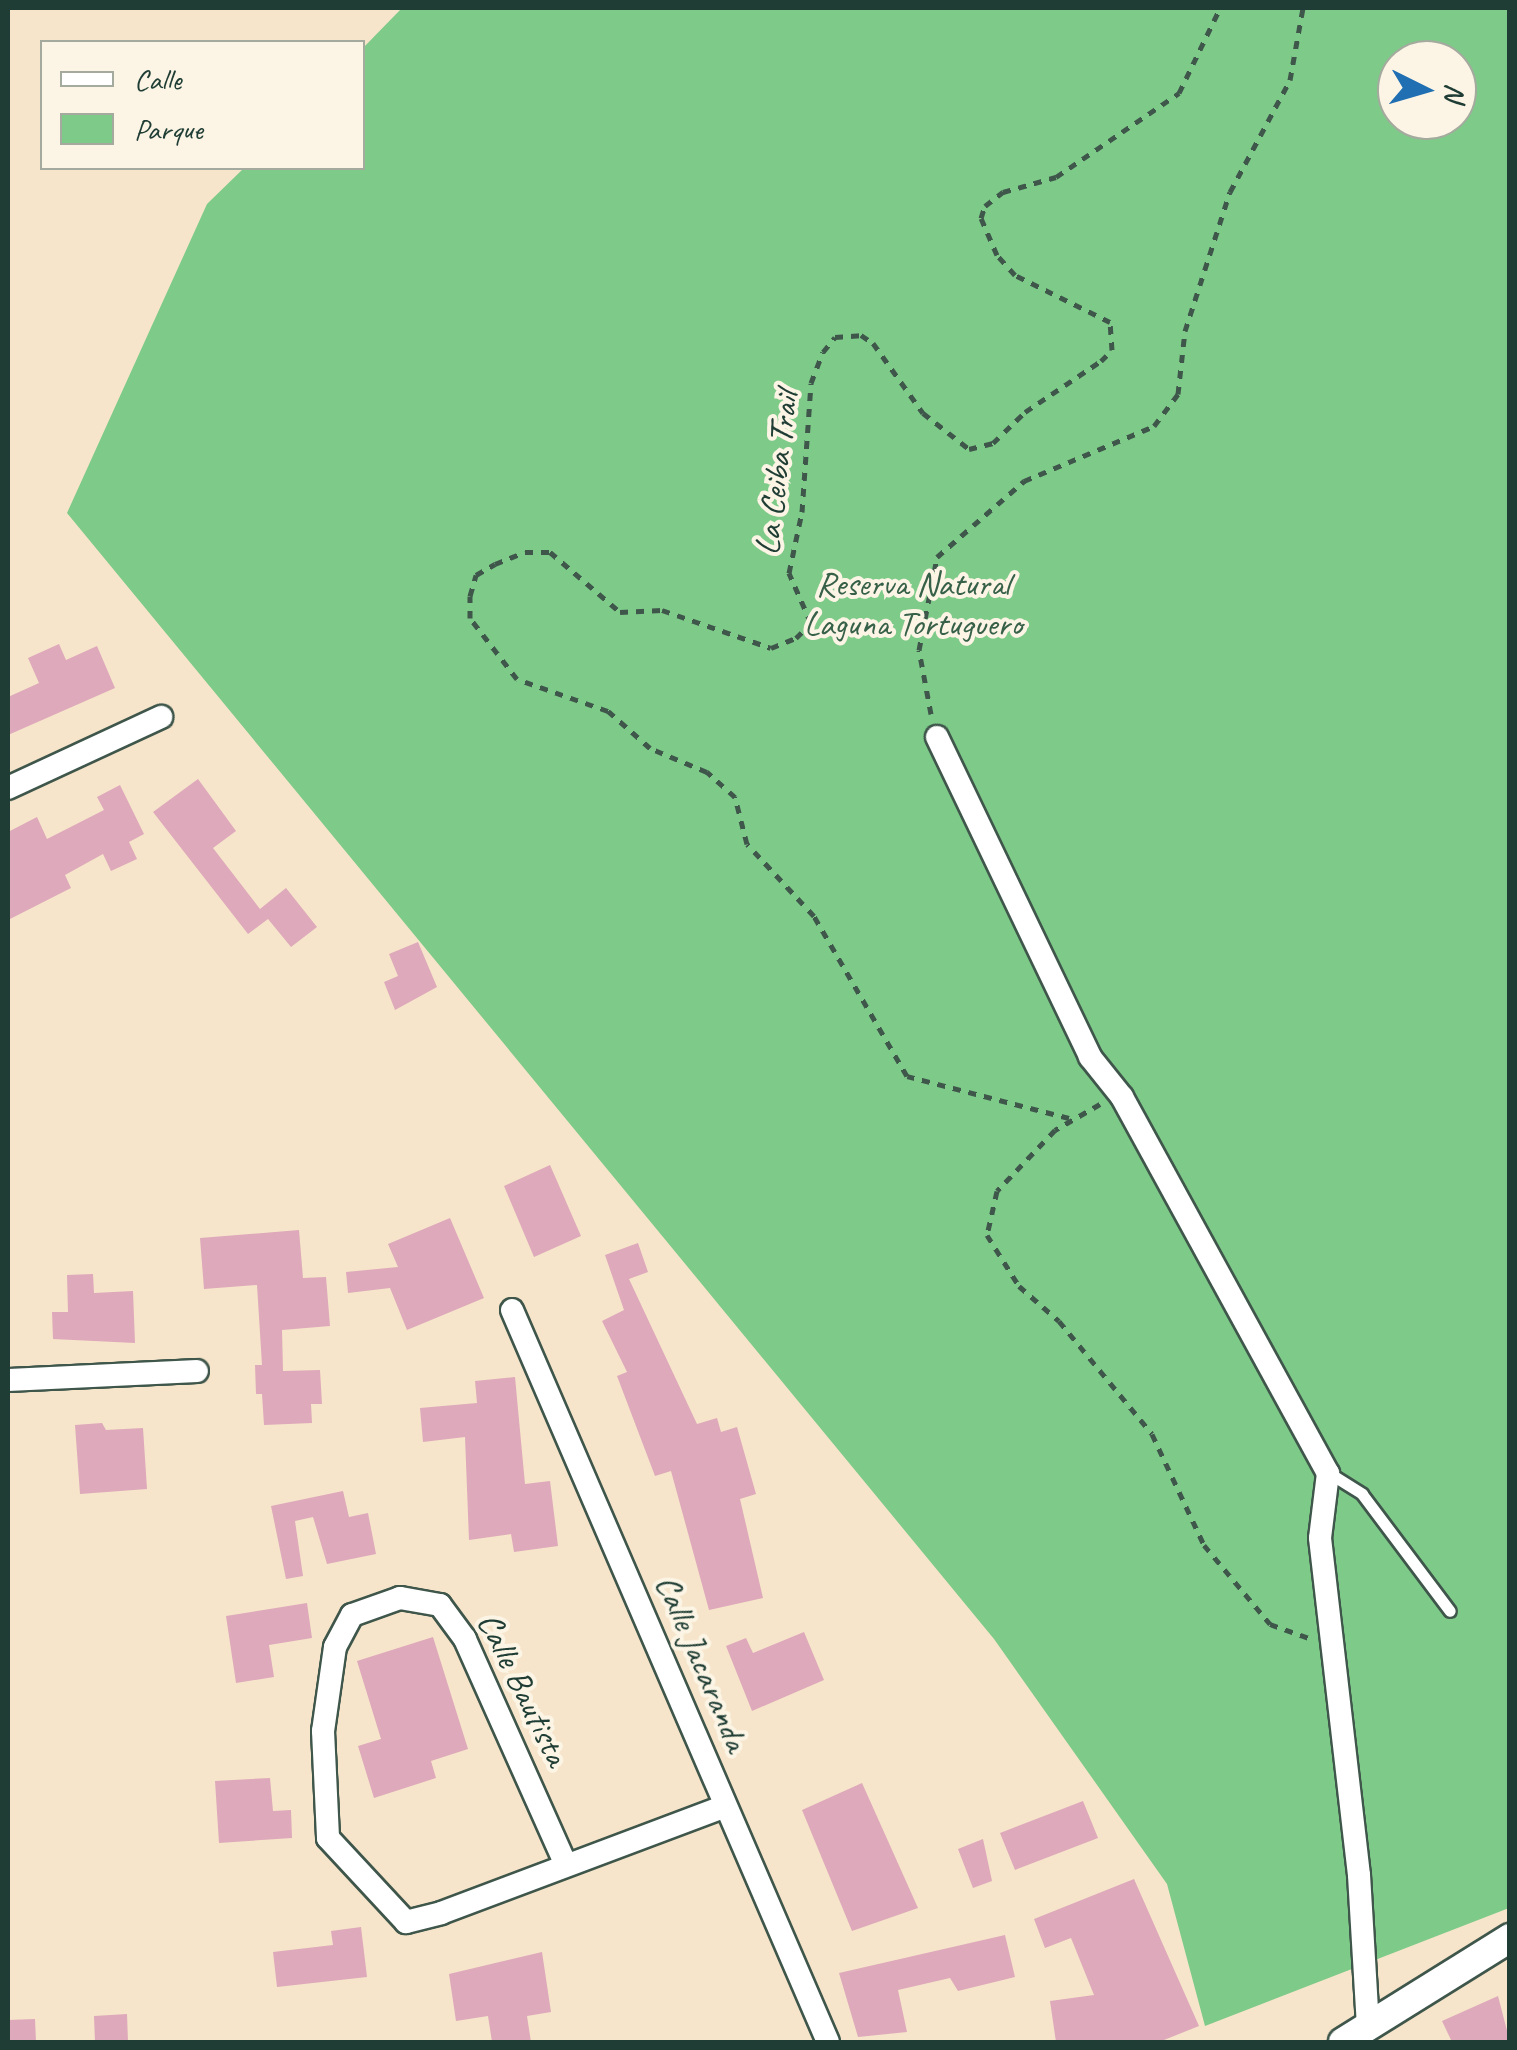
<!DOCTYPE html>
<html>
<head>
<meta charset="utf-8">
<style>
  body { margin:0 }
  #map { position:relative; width:1517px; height:2050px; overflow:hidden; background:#f6e5cb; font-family:Caveat,sans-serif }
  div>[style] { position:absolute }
  .green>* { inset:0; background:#7eca89 }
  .building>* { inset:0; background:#dea9ba }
  .path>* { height:5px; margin-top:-2.5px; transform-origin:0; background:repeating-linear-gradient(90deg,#3f564b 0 8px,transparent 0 16px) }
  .roads { filter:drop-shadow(2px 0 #3f564b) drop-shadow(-2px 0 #3f564b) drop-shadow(0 2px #3f564b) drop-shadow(0 -2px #3f564b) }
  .service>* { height:11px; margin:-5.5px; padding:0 5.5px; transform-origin:5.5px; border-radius:5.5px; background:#fff }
  .minor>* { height:22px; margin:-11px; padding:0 11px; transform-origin:11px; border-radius:11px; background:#fff }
  .tertiary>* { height:28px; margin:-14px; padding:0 14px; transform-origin:14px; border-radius:14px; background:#fff }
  span { translate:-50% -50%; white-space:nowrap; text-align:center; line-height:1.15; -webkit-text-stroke:8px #fcf5e5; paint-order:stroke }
  .street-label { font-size:35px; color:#1f3d34 }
  .park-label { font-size:35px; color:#376049 }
  .frame { position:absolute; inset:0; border:10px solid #1f3d34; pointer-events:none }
  .legend { position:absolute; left:40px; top:40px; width:325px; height:130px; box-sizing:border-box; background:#fcf5e5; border:2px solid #a4ab9e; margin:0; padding:12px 18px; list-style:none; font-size:30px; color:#1f3d34 }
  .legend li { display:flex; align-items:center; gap:20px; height:50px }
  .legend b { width:50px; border:2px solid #a4ab9e }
  .north { position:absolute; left:1377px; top:40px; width:100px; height:100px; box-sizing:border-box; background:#fcf5e5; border:2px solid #a4ab9e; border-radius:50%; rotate:95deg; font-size:28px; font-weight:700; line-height:40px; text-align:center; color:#1f3d34 }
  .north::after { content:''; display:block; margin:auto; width:35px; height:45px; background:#1f6fb2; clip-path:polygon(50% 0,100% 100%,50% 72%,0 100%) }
</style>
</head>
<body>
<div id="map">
  <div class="green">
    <div style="clip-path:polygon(evenodd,402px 8px,1509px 8px,1509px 1908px,1205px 2026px,1167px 1884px,994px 1639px,67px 513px,207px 204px,244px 168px,362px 168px,363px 48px,402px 8px,1397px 60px,1457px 60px,1457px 120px,1397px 120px,1397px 60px)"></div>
  </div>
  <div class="building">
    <div style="clip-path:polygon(59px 644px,66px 660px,97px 646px,115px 688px,8px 735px,8px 697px,39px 683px,28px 658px)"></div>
    <div style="clip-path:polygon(198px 779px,236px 831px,213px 848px,260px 909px,286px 888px,317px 927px,291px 947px,268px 919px,248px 934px,153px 812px)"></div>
    <div style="clip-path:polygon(120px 785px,144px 834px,129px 842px,137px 859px,111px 871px,103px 854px,65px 875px,71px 888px,8px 920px,8px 832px,37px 817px,47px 839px,104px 810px,97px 797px)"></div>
    <div style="clip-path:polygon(418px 942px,437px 987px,395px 1010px,384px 982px,398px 976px,389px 954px)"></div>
    <div style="clip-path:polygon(550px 1165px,581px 1236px,534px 1257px,504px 1186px)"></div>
    <div style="clip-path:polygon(450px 1218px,484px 1298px,407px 1330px,390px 1288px,348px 1293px,346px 1272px,398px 1267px,388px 1244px)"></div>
    <div style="clip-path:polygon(299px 1230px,303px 1278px,326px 1277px,330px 1326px,282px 1330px,283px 1371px,320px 1370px,322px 1404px,311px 1404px,312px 1423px,264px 1425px,262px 1394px,256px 1394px,255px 1365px,262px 1365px,257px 1285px,204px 1289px,200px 1238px)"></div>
    <div style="clip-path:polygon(638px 1243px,648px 1272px,629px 1279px,697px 1424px,717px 1418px,721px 1432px,737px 1427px,756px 1494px,740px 1499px,763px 1598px,709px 1610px,671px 1471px,655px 1476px,617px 1376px,627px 1372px,602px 1321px,624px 1310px,605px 1255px)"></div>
    <div style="clip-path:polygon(93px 1274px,94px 1293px,133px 1291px,135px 1343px,53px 1339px,52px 1312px,68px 1312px,67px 1275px)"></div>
    <div style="clip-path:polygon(515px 1377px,525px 1484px,550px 1481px,558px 1546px,514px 1552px,511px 1534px,469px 1540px,465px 1437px,423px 1442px,420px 1408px,477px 1403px,475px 1381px)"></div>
    <div style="clip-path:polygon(102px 1423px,106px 1430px,143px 1428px,147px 1489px,80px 1494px,75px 1425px)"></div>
    <div style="clip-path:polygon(343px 1491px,349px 1517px,368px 1513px,376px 1554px,327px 1564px,313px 1517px,295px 1521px,303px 1576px,286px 1579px,271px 1506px)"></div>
    <div style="clip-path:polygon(307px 1603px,312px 1638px,269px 1645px,274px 1677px,236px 1683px,226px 1616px)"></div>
    <div style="clip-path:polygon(804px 1632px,824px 1680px,752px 1711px,726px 1646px,746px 1638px,753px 1653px)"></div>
    <div style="clip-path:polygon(433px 1637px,468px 1749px,431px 1761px,436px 1778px,374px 1798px,358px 1746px,381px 1739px,357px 1661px)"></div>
    <div style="clip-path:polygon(270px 1778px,273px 1811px,291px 1810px,292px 1838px,219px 1843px,215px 1781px)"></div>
    <div style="clip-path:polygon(862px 1783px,918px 1908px,852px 1931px,802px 1810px)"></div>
    <div style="clip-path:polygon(1083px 1801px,1098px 1838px,1015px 1870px,1000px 1833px)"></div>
    <div style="clip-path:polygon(983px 1839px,992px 1881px,973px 1888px,958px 1849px)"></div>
    <div style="clip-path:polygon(1134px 1879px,1199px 2026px,1159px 2042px,1056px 2042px,1050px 2001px,1094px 1995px,1071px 1938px,1045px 1948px,1034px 1919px)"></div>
    <div style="clip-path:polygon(361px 1927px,367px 1977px,277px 1987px,273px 1952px,333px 1945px,331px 1931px)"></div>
    <div style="clip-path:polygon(1005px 1935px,1015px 1977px,958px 1991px,950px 1978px,898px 1990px,907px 2032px,858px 2037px,839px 1973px)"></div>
    <div style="clip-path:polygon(542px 1952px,551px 2012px,527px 2016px,531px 2042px,492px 2042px,488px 2016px,456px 2021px,449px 1974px)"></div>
    <div style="clip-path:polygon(1498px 1996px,1510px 2042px,1452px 2042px,1442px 2021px)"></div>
    <div style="clip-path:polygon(127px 2014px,128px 2042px,95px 2042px,94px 2016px)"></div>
    <div style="clip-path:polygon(35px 2019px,36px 2042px,8px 2042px,8px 2020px)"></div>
  </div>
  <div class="path">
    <div style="left:931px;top:714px;width:65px;rotate:-100.6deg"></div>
    <div style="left:919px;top:650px;width:95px;rotate:-79deg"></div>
    <div style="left:937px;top:557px;width:116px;rotate:-41.1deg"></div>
    <div style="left:1024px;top:481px;width:141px;rotate:-22.9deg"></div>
    <div style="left:1154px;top:426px;width:40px;rotate:-53deg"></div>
    <div style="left:1178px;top:394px;width:63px;rotate:-83.7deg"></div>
    <div style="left:1185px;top:331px;width:146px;rotate:-72.1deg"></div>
    <div style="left:1230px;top:192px;width:127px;rotate:-61.8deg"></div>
    <div style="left:1290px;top:80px;width:73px;rotate:-79.8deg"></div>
    <div style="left:1100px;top:1104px;width:52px;rotate:150deg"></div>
    <div style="left:1055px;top:1130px;width:84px;rotate:133.6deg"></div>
    <div style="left:997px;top:1191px;width:45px;rotate:102.8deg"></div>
    <div style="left:987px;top:1235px;width:60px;rotate:57.9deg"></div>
    <div style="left:1019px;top:1286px;width:53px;rotate:41.2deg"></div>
    <div style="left:1059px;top:1321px;width:146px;rotate:50.5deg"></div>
    <div style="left:1152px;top:1434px;width:123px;rotate:64.9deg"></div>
    <div style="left:1204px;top:1545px;width:103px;rotate:50.1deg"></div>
    <div style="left:1270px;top:1624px;width:41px;rotate:19.7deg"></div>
    <div style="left:1069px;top:1118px;width:167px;rotate:-165.5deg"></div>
    <div style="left:907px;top:1076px;width:185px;rotate:-120.2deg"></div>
    <div style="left:814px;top:916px;width:98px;rotate:-132.9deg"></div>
    <div style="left:747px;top:844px;width:49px;rotate:-104.3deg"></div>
    <div style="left:735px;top:797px;width:38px;rotate:-138deg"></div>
    <div style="left:707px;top:772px;width:62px;rotate:-157.2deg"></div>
    <div style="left:650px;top:748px;width:56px;rotate:-138.6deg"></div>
    <div style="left:608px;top:711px;width:96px;rotate:-160.6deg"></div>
    <div style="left:517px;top:679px;width:77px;rotate:-127.6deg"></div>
    <div style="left:470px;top:618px;width:22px;rotate:-90deg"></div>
    <div style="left:470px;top:596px;width:22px;rotate:-74deg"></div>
    <div style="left:476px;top:575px;width:22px;rotate:-30deg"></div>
    <div style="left:495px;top:564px;width:32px;rotate:-22deg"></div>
    <div style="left:525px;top:552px;width:25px"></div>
    <div style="left:550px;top:552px;width:92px;rotate:40.6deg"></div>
    <div style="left:620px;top:612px;width:42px;rotate:-2.7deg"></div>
    <div style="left:662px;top:610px;width:115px;rotate:19.2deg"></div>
    <div style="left:771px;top:648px;width:27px;rotate:-22deg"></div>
    <div style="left:796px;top:638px;width:21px;rotate:-45deg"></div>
    <div style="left:811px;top:623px;width:55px;rotate:-113.7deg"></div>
    <div style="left:789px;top:573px;width:62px;rotate:-78deg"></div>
    <div style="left:802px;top:512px;width:129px;rotate:-86deg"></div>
    <div style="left:811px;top:383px;width:33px;rotate:-69deg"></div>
    <div style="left:823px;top:352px;width:19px;rotate:-51deg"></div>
    <div style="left:835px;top:337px;width:26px;rotate:-4deg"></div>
    <div style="left:861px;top:335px;width:14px;rotate:34deg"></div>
    <div style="left:873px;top:343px;width:86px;rotate:54.5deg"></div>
    <div style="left:923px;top:413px;width:58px;rotate:38deg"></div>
    <div style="left:969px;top:449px;width:25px;rotate:-14deg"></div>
    <div style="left:993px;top:443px;width:45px;rotate:-44.1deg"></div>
    <div style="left:1025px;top:412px;width:92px;rotate:-33.9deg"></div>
    <div style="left:1101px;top:361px;width:16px;rotate:-45deg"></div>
    <div style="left:1112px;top:350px;width:28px;rotate:-94deg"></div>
    <div style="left:1110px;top:322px;width:106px;rotate:-153.7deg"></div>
    <div style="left:1015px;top:275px;width:27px;rotate:-132deg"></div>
    <div style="left:997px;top:255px;width:40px;rotate:-113.4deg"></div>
    <div style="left:981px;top:218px;width:13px;rotate:-72deg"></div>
    <div style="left:985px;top:206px;width:23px;rotate:-38deg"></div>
    <div style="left:1003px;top:192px;width:55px;rotate:-15.8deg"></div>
    <div style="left:1056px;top:177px;width:149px;rotate:-34.3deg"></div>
    <div style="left:1179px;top:93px;width:94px;rotate:-64.2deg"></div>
  </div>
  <div class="roads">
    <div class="service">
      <div style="left:1329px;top:1473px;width:39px;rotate:32deg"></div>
      <div style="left:1362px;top:1494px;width:146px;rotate:53.1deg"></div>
    </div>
    <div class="minor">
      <div style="left:937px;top:737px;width:355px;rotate:64.4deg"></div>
      <div style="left:1090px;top:1057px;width:51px;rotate:51.3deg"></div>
      <div style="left:1122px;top:1097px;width:429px;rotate:61.3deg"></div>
      <div style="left:1328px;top:1473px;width:65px;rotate:97deg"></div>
      <div style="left:1320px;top:1538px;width:339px;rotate:83.4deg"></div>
      <div style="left:1359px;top:1875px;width:151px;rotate:86.6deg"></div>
      <div style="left:8px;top:788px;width:169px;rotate:-24.9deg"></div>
      <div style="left:512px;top:1310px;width:797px;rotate:66.65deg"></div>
      <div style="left:8px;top:1380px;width:189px;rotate:-2.7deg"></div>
      <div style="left:566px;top:1865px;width:248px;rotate:-114.1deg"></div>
      <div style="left:465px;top:1639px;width:42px;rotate:-126.3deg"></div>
      <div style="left:440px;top:1605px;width:41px;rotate:-170.1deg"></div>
      <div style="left:400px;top:1598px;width:51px;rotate:160.5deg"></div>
      <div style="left:352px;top:1615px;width:36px;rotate:118deg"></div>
      <div style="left:335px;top:1647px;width:85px;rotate:98.1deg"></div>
      <div style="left:323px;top:1731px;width:107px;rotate:87.3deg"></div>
      <div style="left:328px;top:1838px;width:115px;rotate:47.1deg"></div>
      <div style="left:406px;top:1922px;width:36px;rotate:-14deg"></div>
      <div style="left:441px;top:1913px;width:303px;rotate:-20.6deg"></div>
    </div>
    <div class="tertiary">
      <div style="left:1343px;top:2042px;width:197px;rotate:-31.9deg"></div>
    </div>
  </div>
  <div class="street-label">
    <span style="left:777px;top:473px;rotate:-83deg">La Ceiba Trail</span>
    <span style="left:702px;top:1663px;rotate:67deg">Calle Jacaranda</span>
    <span style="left:523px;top:1689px;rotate:64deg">Calle Bautista</span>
  </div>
  <div class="park-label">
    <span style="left:913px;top:604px">Reserva Natural<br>Laguna Tortuguero</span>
  </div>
  <div class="frame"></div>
  <ul class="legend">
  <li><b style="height:12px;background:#fff"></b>Calle</li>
  <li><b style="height:28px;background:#7eca89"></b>Parque</li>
  </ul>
  <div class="north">N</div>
</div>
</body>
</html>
